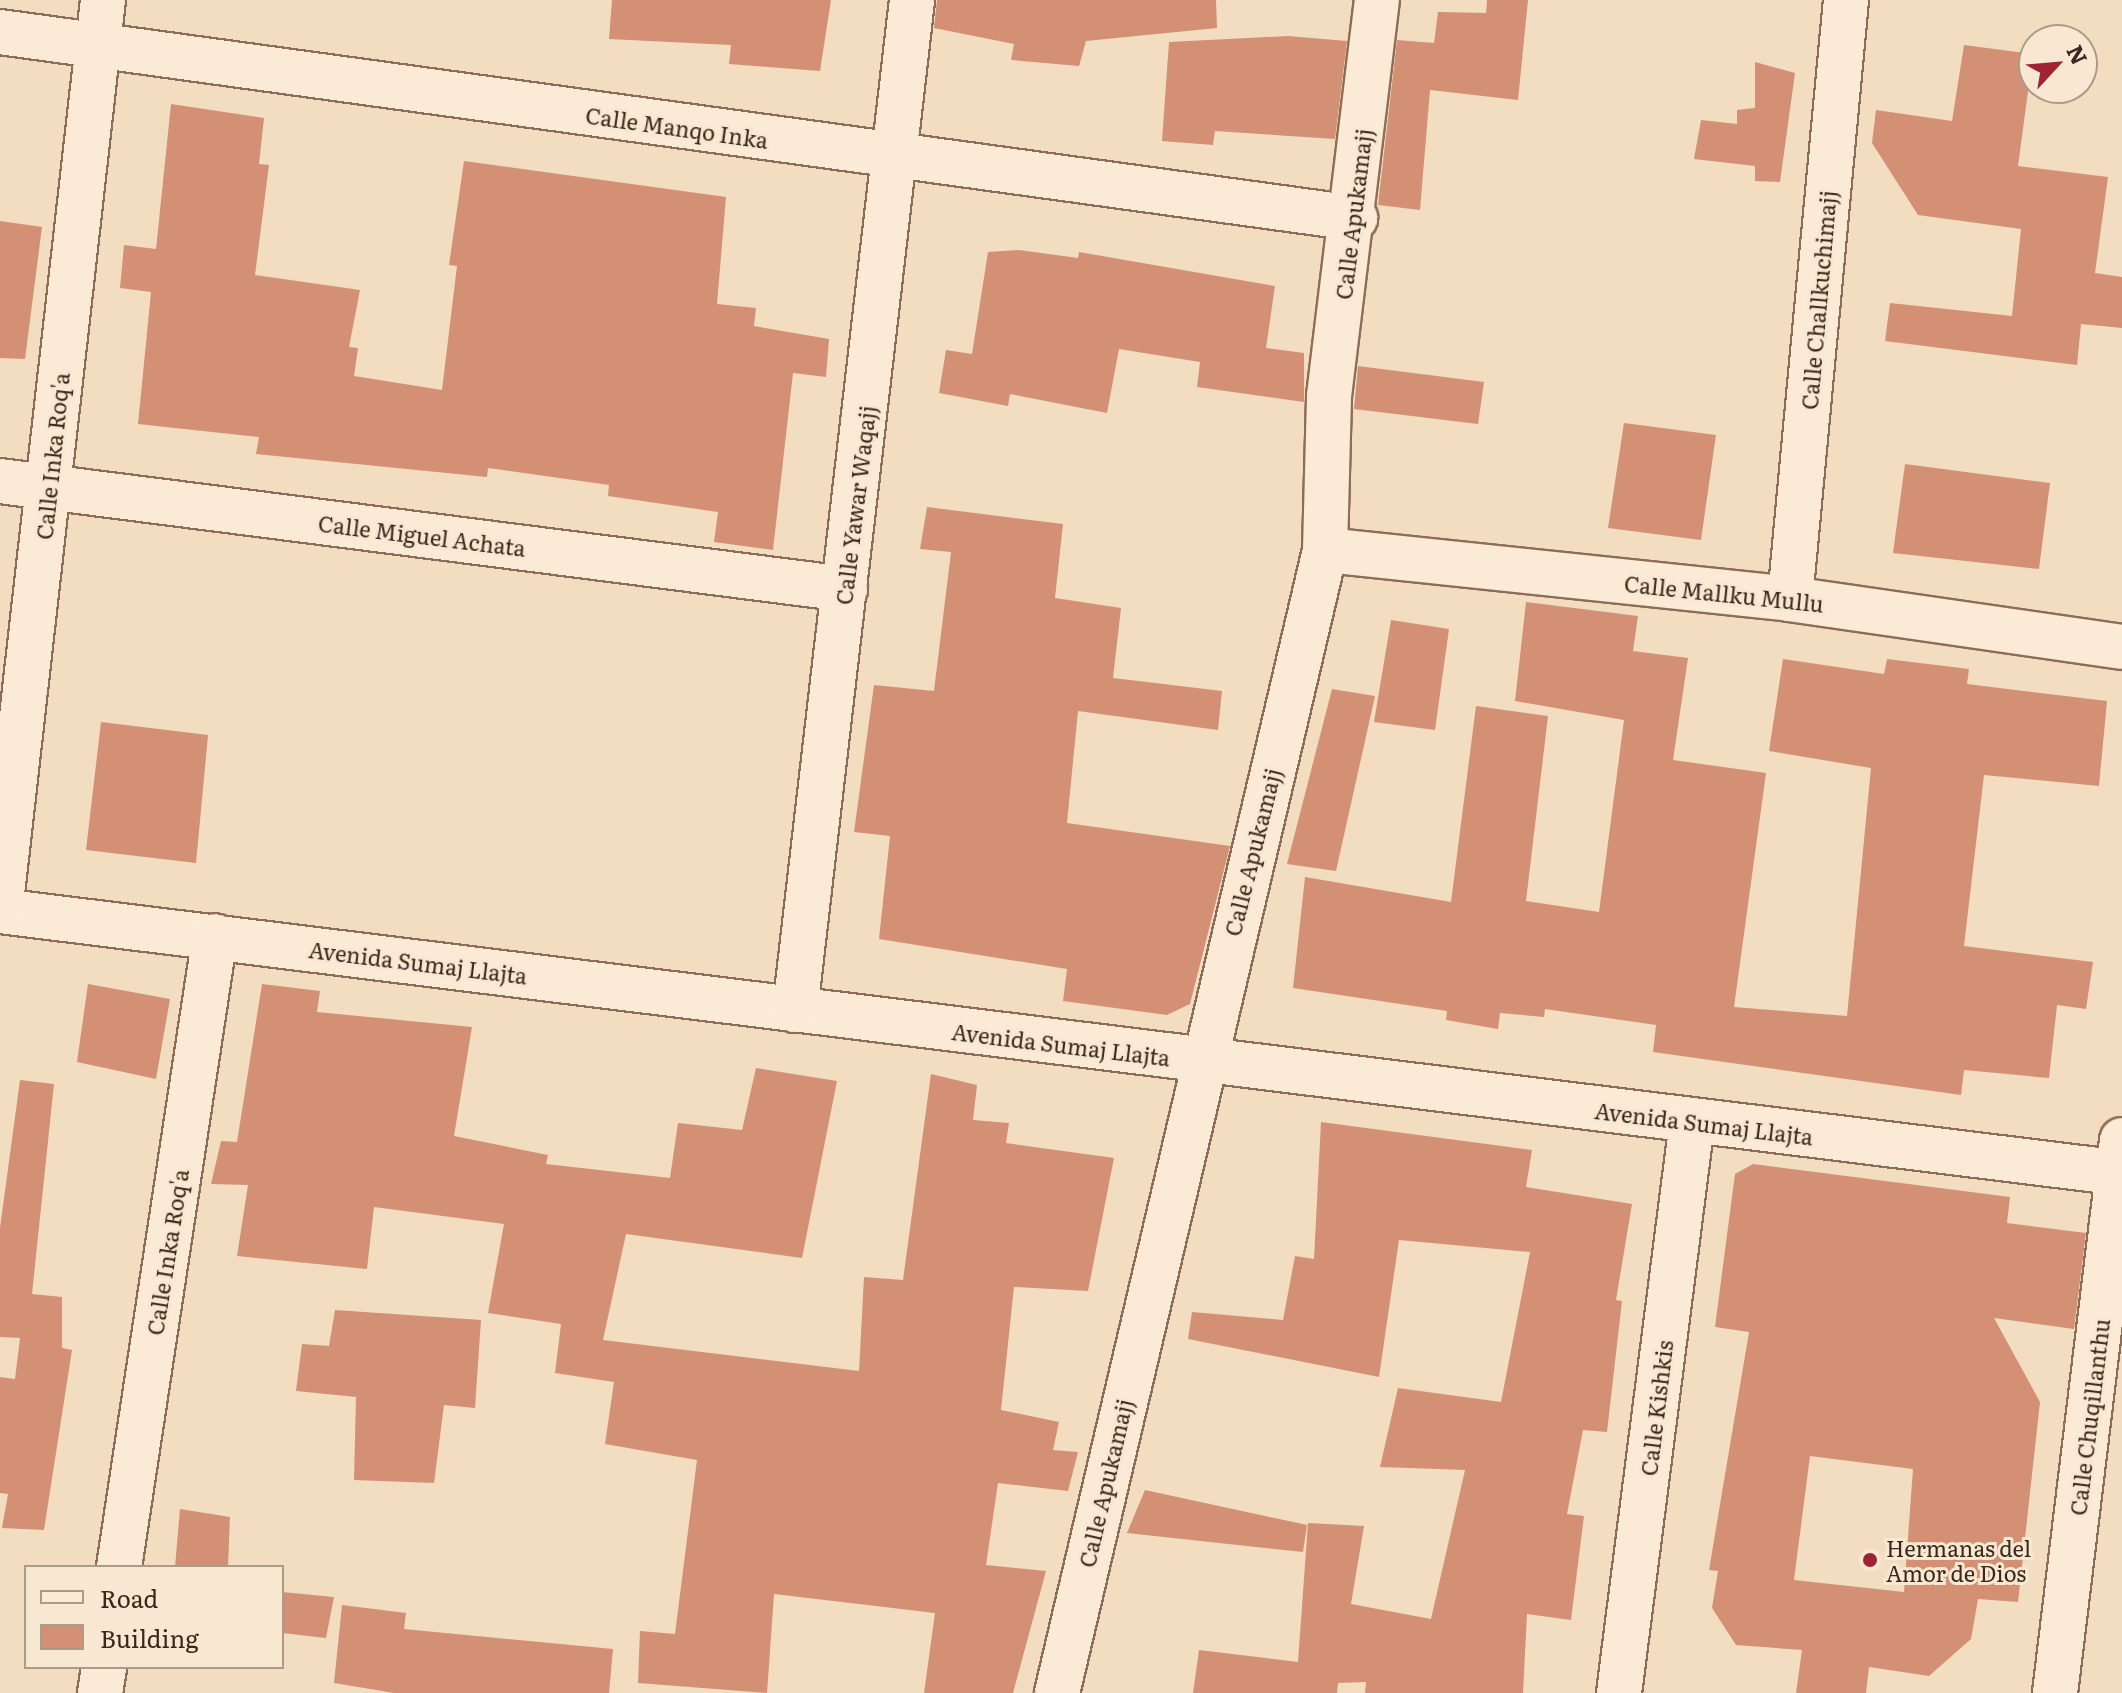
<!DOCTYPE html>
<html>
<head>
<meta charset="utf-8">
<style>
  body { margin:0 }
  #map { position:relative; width:2122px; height:1693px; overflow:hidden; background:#f2ddc1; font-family:Literata,serif }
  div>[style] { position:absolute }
  .building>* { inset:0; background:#d39074 }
  .roads { filter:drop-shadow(2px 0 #8d6d57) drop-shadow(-2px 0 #8d6d57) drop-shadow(0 2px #8d6d57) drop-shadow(0 -2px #8d6d57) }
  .minor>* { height:44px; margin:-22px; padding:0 22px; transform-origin:22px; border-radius:22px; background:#fbebd6 }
  .dots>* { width:22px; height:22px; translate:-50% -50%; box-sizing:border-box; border:4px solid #f8e8d2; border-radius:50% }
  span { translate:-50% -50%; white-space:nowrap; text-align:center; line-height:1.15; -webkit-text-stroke:6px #f8e8d2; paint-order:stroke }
  .street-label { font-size:22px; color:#3b281d }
  .poi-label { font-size:22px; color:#3b281d }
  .left { translate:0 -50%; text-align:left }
  .legend { position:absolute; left:24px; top:1565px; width:260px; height:104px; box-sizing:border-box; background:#f8e8d2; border:2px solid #ac9b8a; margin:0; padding:10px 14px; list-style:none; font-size:24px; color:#3b281d }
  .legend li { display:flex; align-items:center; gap:16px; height:40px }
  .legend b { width:40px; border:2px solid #ac9b8a }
  .north { position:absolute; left:2018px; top:24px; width:80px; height:80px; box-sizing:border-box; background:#f8e8d2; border:2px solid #ac9b8a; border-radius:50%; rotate:64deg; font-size:22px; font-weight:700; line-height:32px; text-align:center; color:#3b281d }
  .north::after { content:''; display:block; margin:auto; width:28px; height:36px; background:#a12233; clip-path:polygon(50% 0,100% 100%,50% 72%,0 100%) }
</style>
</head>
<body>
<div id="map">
  <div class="building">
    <div style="clip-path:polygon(612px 0,831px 0,820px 71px,729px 64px,731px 45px,609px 39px)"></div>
    <div style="clip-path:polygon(937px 0,1216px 0,1217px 28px,1086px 41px,1079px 66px,1011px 60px,1014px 44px,934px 28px)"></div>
    <div style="clip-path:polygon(1487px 0,1528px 0,1518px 100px,1430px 90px,1420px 210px,1378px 205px,1397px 40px,1434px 43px,1438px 12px,1486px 13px)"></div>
    <div style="clip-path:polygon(1288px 36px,1347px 41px,1335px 139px,1215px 131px,1213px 145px,1162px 141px,1169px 42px)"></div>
    <div style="clip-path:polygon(1964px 45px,2033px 54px,2018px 166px,2108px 177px,2095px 273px,2122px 277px,2122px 328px,2081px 324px,2077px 365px,1885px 341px,1890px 303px,2012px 316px,2021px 229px,1918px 215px,1872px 143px,1876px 110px,1952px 121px)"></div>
    <div style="clip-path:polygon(1755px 62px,1795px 73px,1780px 182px,1755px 181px,1755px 166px,1694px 159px,1701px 120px,1737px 124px,1737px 110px,1755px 108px)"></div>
    <div style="clip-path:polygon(171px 104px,264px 118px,259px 164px,269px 165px,255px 275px,360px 290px,349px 347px,358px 348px,354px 376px,442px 390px,457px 266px,449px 265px,464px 161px,726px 197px,717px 304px,756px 308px,754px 326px,829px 339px,826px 377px,793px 373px,773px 550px,714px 542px,718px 512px,608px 496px,609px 485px,488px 468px,487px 477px,256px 454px,259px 437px,138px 424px,151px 292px,120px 288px,124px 245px,156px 249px)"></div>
    <div style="clip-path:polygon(0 221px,42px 227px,25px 359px,0 358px)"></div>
    <div style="clip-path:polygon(1019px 250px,1078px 258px,1079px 252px,1275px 286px,1266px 348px,1304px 353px,1304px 402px,1197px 387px,1200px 362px,1119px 349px,1107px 413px,1010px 394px,1008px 406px,939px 393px,946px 350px,972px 354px,988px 252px)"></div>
    <div style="clip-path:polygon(1358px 366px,1484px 382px,1478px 424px,1354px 409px)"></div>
    <div style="clip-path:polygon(1624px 423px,1716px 435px,1701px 540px,1608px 528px)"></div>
    <div style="clip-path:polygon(1905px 464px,2050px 483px,2039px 569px,1893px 553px)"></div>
    <div style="clip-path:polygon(927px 507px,1063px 524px,1055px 598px,1121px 608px,1113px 678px,1222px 691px,1218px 730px,1078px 711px,1067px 823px,1230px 846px,1190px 1004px,1167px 1015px,1063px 1001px,1067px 969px,879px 939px,890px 836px,854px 832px,874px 685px,934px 691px,951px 552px,920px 549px)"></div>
    <div style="clip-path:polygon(1526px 602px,1638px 616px,1633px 651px,1688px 658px,1673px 760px,1766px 773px,1734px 1007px,1847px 1016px,1871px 768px,1769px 751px,1783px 659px,1884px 674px,1887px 659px,1969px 669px,1967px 684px,2107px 701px,2099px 786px,1984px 775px,1964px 946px,2093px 962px,2086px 1009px,2057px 1005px,2049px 1078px,1964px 1070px,1961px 1095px,1653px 1052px,1656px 1025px,1545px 1009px,1544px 1017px,1500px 1013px,1498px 1029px,1446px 1020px,1447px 1011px,1293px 988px,1305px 877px,1451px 902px,1476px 706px,1548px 716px,1526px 901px,1599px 912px,1624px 720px,1515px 701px)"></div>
    <div style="clip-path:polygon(1391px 620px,1449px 629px,1435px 730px,1374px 722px)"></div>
    <div style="clip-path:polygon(1332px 689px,1375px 696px,1336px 871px,1287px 864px)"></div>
    <div style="clip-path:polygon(101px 722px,208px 735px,196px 863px,86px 850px)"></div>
    <div style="clip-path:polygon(88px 984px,170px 999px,156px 1079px,77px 1062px)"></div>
    <div style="clip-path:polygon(262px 984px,320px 991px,317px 1012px,472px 1027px,454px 1136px,548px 1155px,546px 1164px,670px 1178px,678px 1123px,742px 1130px,756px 1068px,837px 1081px,802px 1258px,626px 1234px,603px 1340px,859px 1371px,864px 1277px,903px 1280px,931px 1074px,977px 1085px,973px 1120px,1009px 1123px,1006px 1143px,1114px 1158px,1088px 1291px,1014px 1287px,1001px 1410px,1059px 1422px,1053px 1450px,1078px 1452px,1068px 1491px,998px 1483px,986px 1565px,1046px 1571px,1013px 1693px,924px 1693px,935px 1613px,774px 1594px,767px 1693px,638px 1683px,640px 1631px,675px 1634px,697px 1460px,605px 1444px,614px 1382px,555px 1373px,561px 1324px,488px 1313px,504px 1224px,374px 1207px,367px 1269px,237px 1256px,248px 1185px,211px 1184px,221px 1141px,237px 1142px)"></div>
    <div style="clip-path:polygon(20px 1080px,54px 1084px,32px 1294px,62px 1297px,62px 1348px,72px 1350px,44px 1530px,2px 1528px,8px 1494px,0 1493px,0 1377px,15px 1379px,20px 1338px,0 1337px,0 1228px)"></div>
    <div style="clip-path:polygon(1321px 1122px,1532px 1150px,1526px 1187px,1632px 1204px,1616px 1300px,1622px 1301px,1607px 1432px,1583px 1430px,1567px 1514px,1584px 1516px,1571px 1620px,1527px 1614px,1523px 1693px,1365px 1693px,1366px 1682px,1338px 1683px,1337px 1693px,1193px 1693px,1199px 1650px,1298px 1662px,1308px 1523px,1364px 1526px,1351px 1604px,1431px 1619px,1465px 1470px,1380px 1467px,1398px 1388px,1501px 1402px,1530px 1252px,1399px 1240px,1379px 1377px,1188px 1339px,1192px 1312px,1283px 1320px,1295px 1256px,1314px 1259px)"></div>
    <div style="clip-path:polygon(evenodd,1753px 1164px,2010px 1197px,2007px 1223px,2086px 1233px,2074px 1329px,1994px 1318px,2040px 1402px,2018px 1602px,1978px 1599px,1971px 1639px,1929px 1676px,1869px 1667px,1866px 1693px,1796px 1693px,1802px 1650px,1736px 1645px,1712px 1608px,1718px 1571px,1709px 1570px,1749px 1332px,1715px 1327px,1735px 1174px,1753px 1164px,1810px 1456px,1913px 1469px,1904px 1592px,1794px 1580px,1810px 1456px)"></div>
    <div style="clip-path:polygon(335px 1310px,481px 1320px,475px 1408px,444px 1405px,434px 1483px,354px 1480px,356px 1397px,296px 1391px,302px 1344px,329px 1346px)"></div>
    <div style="clip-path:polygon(1145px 1490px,1307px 1525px,1303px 1552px,1127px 1533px)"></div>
    <div style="clip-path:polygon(180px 1509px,230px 1517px,228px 1567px,175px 1567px)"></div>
    <div style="clip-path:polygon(282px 1592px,334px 1597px,326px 1638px,282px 1633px)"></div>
    <div style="clip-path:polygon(342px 1605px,406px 1613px,404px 1629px,613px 1649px,609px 1693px,394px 1693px,334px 1683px)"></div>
  </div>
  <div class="roads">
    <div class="minor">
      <div style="left:0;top:32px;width:1368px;rotate:7.82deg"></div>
      <div style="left:0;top:481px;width:852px;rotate:7.28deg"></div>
      <div style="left:1325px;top:550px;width:468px;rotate:6deg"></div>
      <div style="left:1790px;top:599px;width:335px;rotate:8.2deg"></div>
      <div style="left:1790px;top:599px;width:602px;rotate:-84.66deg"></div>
      <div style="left:0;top:911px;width:2138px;rotate:7.04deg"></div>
      <div style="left:0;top:911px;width:917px;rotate:-83.55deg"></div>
      <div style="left:795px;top:1010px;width:1017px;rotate:-83.39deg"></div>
      <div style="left:119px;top:1567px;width:638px;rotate:-81.35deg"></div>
      <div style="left:100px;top:1693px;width:26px;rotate:-81deg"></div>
      <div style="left:1057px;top:1693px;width:1174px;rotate:-76.8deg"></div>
      <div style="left:1325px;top:550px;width:154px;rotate:-88.5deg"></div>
      <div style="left:1329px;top:396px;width:399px;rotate:-83.1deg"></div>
      <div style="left:1619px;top:1693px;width:576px;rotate:-82.71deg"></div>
      <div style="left:2055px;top:1693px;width:557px;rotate:-83.09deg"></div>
    </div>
  </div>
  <div class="dots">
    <div style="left:1870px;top:1560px;background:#a12233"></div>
  </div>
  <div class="street-label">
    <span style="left:677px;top:127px;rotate:8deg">Calle Manqo Inka</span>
    <span style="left:1353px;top:214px;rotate:-83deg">Calle Apukamajj</span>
    <span style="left:1818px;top:300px;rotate:-85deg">Calle Challkuchimajj</span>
    <span style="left:52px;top:456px;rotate:-84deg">Calle Inka Roq'a</span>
    <span style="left:855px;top:505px;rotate:-83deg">Calle Yawar Waqajj</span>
    <span style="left:422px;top:535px;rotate:7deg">Calle Miguel Achata</span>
    <span style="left:1724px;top:593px;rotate:6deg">Calle Mallku Mullu</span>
    <span style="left:1252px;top:852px;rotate:-76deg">Calle Apukamajj</span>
    <span style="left:418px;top:962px;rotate:7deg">Avenida Sumaj Llajta</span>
    <span style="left:1061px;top:1044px;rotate:7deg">Avenida Sumaj Llajta</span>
    <span style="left:1704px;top:1123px;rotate:7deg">Avenida Sumaj Llajta</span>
    <span style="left:167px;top:1252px;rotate:-81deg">Calle Inka Roq'a</span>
    <span style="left:1656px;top:1408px;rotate:-83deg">Calle Kishkis</span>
    <span style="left:2089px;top:1417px;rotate:-83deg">Calle Chuqillanthu</span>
    <span style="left:1105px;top:1483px;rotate:-77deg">Calle Apukamajj</span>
  </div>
  <div class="poi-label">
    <span class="left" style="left:1886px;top:1560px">Hermanas del<br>Amor de Dios</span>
  </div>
  <ul class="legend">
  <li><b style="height:10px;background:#fbebd6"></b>Road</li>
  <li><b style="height:22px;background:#d39074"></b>Building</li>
  </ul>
  <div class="north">N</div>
</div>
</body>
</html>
